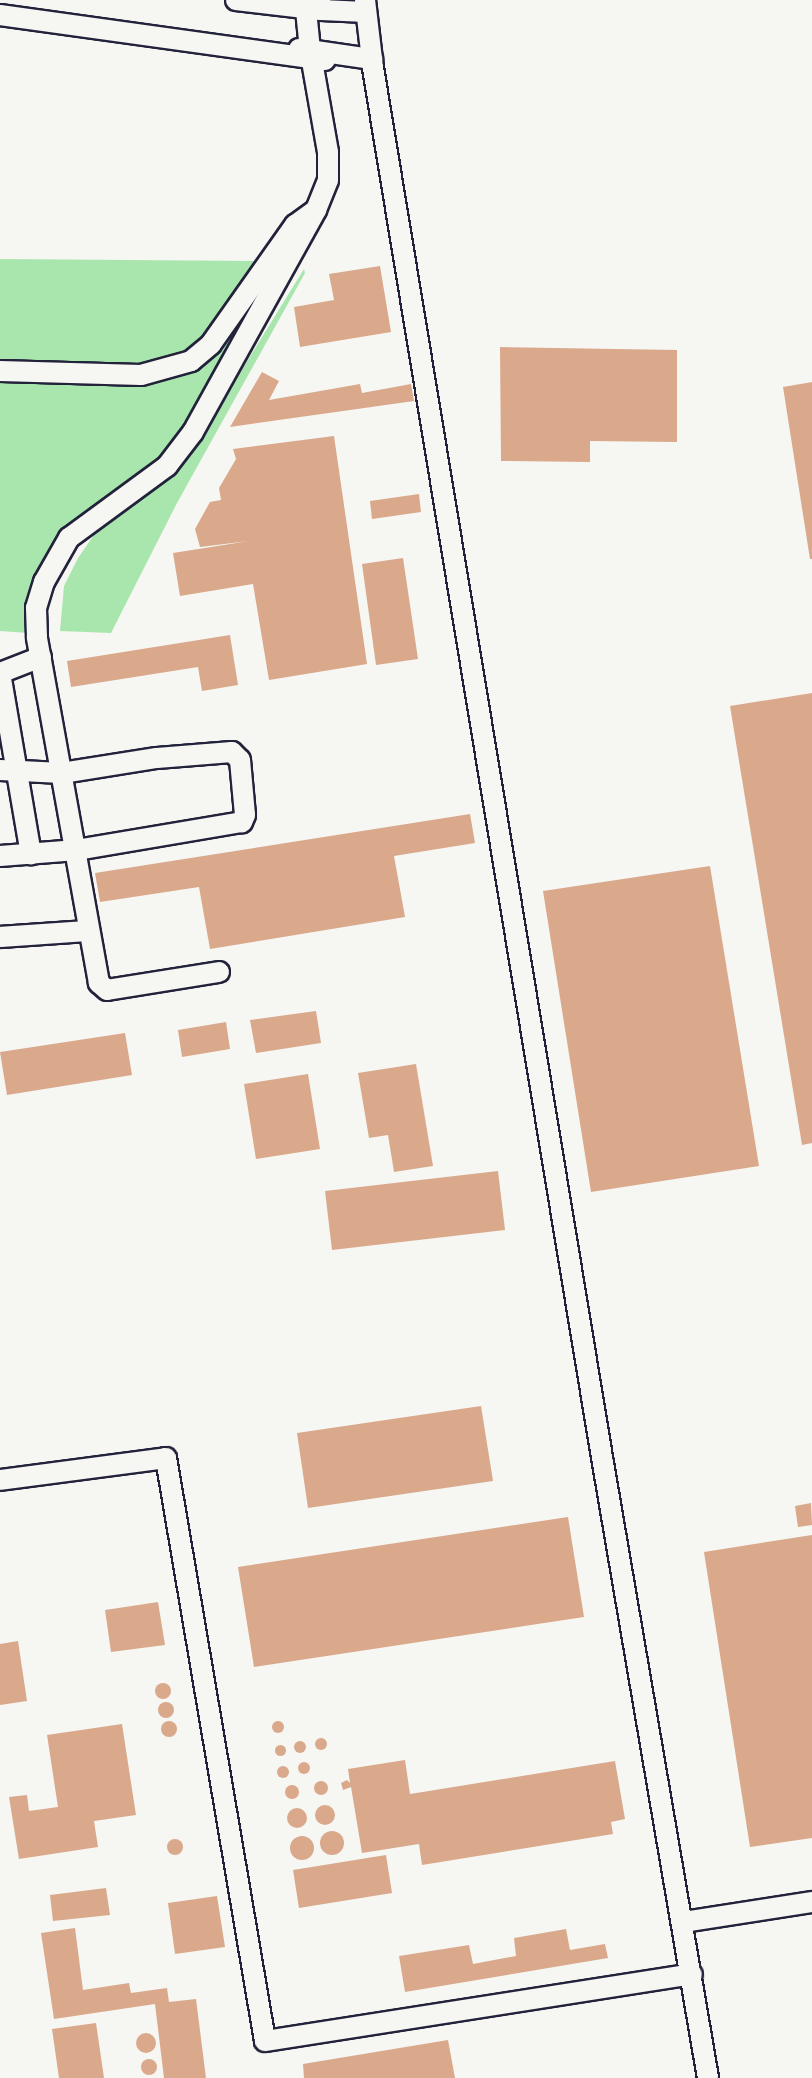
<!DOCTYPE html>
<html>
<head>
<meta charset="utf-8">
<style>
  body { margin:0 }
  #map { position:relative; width:812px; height:2078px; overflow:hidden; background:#f6f6f2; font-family:Caveat,sans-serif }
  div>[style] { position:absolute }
  .green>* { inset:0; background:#a8e6ad }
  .building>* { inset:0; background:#daa98c }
  .round { border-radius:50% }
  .roads { filter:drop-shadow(2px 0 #22223b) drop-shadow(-2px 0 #22223b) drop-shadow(0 2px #22223b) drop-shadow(0 -2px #22223b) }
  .minor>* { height:20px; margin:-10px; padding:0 10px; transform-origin:10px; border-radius:10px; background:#f6f6f2 }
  span { translate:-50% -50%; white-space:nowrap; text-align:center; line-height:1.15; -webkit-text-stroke:8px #f6f6f2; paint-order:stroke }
</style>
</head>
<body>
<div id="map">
  <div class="green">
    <div style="clip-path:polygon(292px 253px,165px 458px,88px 517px,29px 633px,0 631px,0 259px,270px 261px)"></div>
    <div style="clip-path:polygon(304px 269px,305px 273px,177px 503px,111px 633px,60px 631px,64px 586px,78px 558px,96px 532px,204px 431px)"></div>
  </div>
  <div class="building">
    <div style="clip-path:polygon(380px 266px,391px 332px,300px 347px,294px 307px,334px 300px,329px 274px)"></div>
    <div style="clip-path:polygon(500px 347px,677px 350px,677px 442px,590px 441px,590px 462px,501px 461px)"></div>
    <div style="clip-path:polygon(262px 372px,279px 381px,269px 400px,360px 384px,362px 393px,411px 384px,414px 401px,230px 427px)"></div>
    <div style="clip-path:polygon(812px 382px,812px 559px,810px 559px,783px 387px)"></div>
    <div style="clip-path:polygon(334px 436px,367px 664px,269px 680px,253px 584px,180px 596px,173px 553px,249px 541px,200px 547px,195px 529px,210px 502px,221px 500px,219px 488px,236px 459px,233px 449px)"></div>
    <div style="clip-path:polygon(419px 494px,421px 512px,372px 519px,370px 501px)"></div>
    <div style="clip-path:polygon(403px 558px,418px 659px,376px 665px,362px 564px)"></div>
    <div style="clip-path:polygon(230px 635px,238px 685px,202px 691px,198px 667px,71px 687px,67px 661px)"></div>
    <div style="clip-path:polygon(812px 693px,812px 1143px,802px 1145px,730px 706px)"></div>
    <div style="clip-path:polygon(470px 814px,475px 843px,394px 856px,405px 917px,210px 949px,199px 887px,100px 902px,95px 873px)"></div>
    <div style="clip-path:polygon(710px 866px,759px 1166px,591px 1192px,543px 891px)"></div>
    <div style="clip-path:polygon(316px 1011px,321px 1043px,256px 1053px,250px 1020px)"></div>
    <div style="clip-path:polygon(226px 1022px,230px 1049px,182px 1057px,178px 1030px)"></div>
    <div style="clip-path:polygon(125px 1033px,132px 1075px,7px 1095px,0 1052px)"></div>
    <div style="clip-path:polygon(416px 1064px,433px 1166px,394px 1172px,388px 1135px,369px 1138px,358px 1073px)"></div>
    <div style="clip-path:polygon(308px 1074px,320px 1149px,256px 1159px,244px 1084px)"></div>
    <div style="clip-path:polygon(498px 1171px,505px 1230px,332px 1250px,325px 1191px)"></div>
    <div style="clip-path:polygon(481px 1406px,493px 1481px,308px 1508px,297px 1433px)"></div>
    <div style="clip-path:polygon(811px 1503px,812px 1525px,798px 1527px,795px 1506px)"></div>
    <div style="clip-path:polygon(568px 1517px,584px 1617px,254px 1667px,238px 1567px)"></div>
    <div style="clip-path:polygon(812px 1535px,812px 1838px,750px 1847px,704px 1552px)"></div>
    <div style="clip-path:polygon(158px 1602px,165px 1645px,111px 1652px,105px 1610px)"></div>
    <div style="clip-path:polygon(18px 1641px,27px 1701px,0 1705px,0 1644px)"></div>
    <div class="round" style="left:155px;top:1683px;width:16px;height:16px"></div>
    <div class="round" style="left:158px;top:1702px;width:16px;height:16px"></div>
    <div class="round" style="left:272px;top:1721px;width:12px;height:12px"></div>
    <div class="round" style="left:161px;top:1721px;width:16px;height:16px"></div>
    <div style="clip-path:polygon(122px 1724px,136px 1815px,94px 1821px,98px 1847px,19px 1859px,9px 1797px,27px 1795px,29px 1811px,58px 1807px,47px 1735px)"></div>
    <div class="round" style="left:315px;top:1738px;width:12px;height:12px"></div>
    <div class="round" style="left:294px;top:1741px;width:12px;height:12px"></div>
    <div class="round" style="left:274.5px;top:1744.5px;width:11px;height:11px"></div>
    <div style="clip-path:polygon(405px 1760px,410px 1794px,615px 1761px,625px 1819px,611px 1822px,613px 1834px,422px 1865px,419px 1844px,362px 1853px,351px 1787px,343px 1790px,341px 1783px,347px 1780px,350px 1783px,348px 1769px)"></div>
    <div class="round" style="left:298px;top:1762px;width:12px;height:12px"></div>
    <div class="round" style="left:277px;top:1766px;width:12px;height:12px"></div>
    <div class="round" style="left:314px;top:1781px;width:14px;height:14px"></div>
    <div class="round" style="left:285px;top:1785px;width:14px;height:14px"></div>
    <div class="round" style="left:315px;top:1805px;width:20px;height:20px"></div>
    <div class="round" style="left:287px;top:1808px;width:20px;height:20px"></div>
    <div class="round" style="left:320px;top:1831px;width:24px;height:24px"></div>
    <div class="round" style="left:290px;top:1836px;width:24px;height:24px"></div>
    <div class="round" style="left:167px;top:1839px;width:16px;height:16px"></div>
    <div style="clip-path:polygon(386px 1855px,392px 1893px,299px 1908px,293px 1870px)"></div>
    <div style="clip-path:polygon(106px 1888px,110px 1915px,53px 1921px,50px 1895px)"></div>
    <div style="clip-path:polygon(217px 1896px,225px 1947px,175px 1954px,168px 1903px)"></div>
    <div style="clip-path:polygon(75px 1928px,83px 1990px,129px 1983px,131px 1993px,167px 1988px,169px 2002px,196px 1999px,206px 2078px,164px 2078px,155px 2004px,54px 2019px,41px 1933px)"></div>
    <div style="clip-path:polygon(566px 1929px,570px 1950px,605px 1944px,608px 1958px,405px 1992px,399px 1956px,469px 1945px,473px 1964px,516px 1956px,514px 1938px)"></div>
    <div style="clip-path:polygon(96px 2023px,104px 2078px,59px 2078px,52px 2029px)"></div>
    <div class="round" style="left:136px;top:2033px;width:20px;height:20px"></div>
    <div style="clip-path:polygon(448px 2040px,455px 2078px,304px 2078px,303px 2064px)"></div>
    <div class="round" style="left:141px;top:2059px;width:16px;height:16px"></div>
  </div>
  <div class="roads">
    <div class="minor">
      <div style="left:236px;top:0;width:86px;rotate:6.7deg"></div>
      <div style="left:321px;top:10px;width:10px;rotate:-96deg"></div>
      <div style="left:365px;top:0;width:68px;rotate:83.3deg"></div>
      <div style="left:373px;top:68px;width:1414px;rotate:80.64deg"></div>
      <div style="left:603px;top:1463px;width:624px;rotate:80.31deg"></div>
      <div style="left:321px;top:10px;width:45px;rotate:2.5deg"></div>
      <div style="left:0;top:15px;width:328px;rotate:7.9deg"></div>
      <div style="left:299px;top:49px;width:11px;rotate:5deg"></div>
      <div style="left:310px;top:50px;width:40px;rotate:-95.7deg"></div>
      <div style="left:0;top:371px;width:141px;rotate:1.6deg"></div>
      <div style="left:141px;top:375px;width:52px;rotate:-15.6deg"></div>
      <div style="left:191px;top:361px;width:26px;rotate:-40deg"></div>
      <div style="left:211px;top:344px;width:146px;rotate:-54.8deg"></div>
      <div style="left:295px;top:225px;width:26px;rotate:-36deg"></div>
      <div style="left:316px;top:210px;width:32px;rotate:-68deg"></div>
      <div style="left:328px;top:180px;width:28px;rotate:-90deg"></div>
      <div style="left:328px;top:152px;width:104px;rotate:-100deg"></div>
      <div style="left:310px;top:50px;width:63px;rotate:8.3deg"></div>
      <div style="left:0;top:673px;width:184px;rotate:80.3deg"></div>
      <div style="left:0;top:673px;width:44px;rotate:-21.3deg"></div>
      <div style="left:0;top:770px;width:62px;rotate:2.8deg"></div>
      <div style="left:62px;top:773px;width:96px;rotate:-9deg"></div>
      <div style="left:157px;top:758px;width:75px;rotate:-4.6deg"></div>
      <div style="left:232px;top:752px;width:11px;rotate:45deg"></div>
      <div style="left:240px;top:760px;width:55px;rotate:84.8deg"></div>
      <div style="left:245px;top:815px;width:8px;rotate:113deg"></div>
      <div style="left:242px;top:822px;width:167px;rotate:170.4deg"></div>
      <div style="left:77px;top:850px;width:77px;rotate:175.5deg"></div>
      <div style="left:0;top:937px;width:88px;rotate:-3.9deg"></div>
      <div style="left:219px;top:972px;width:113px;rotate:170.9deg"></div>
      <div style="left:107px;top:990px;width:11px;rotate:-139deg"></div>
      <div style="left:99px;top:983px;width:352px;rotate:-100.2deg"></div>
      <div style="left:37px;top:637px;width:29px;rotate:-92deg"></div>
      <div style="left:36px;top:608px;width:27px;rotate:-73deg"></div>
      <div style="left:44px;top:582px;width:51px;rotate:-60.4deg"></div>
      <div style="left:69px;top:538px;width:122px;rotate:-36.3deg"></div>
      <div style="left:167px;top:466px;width:43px;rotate:-52.6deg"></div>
      <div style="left:193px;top:432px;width:254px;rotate:-61deg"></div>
      <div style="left:0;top:1480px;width:167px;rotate:-7.5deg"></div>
      <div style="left:166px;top:1458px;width:591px;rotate:80.36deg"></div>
      <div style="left:265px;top:2041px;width:432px;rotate:-8.9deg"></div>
      <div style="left:683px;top:1922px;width:131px;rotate:-8.8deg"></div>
    </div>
  </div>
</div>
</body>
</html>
